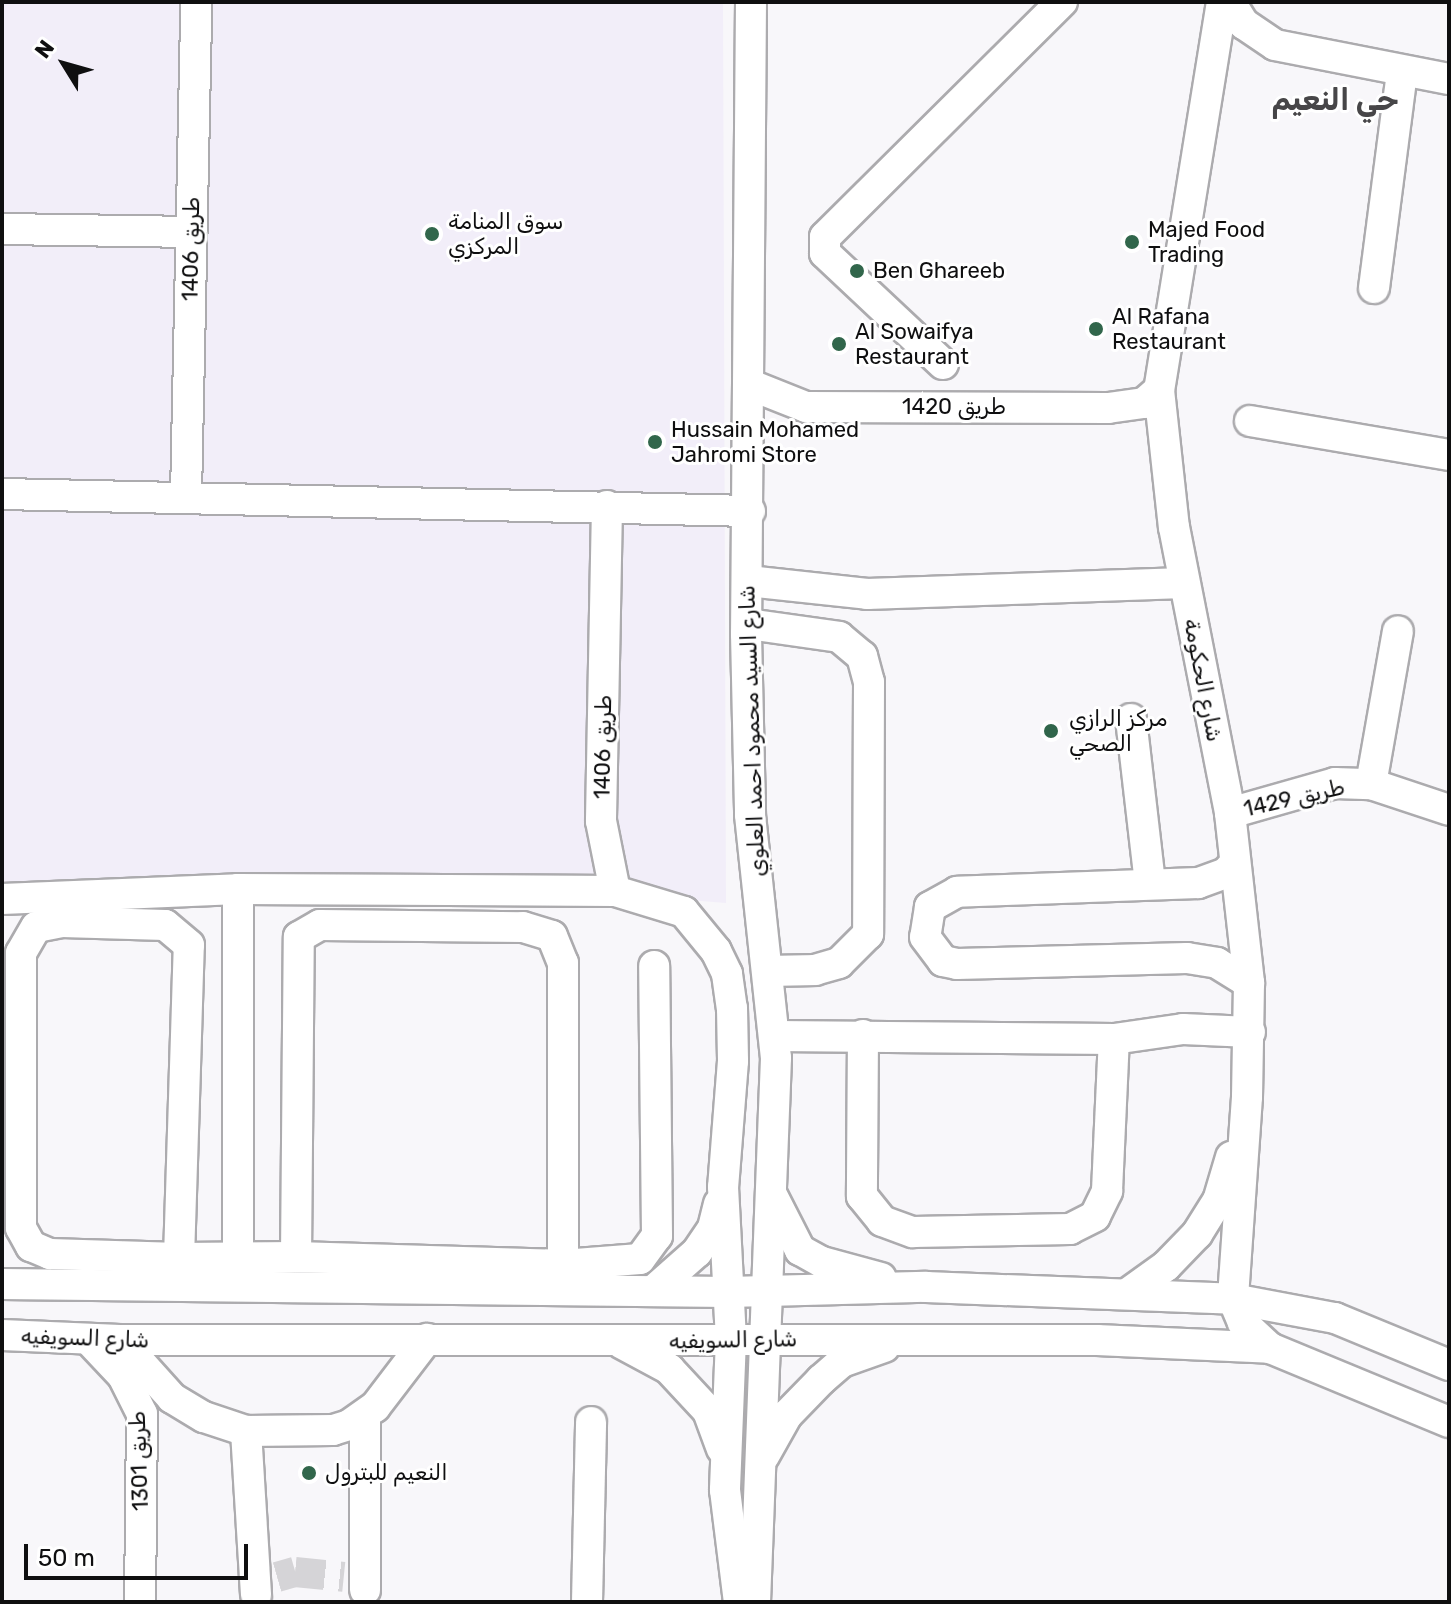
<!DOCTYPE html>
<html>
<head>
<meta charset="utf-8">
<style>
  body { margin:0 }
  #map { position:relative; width:1451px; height:1604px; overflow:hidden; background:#f8f7fa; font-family:Rubik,Cairo,sans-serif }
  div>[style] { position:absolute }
  .built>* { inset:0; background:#f2eef9 }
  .minor-tunnel>* { height:30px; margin-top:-15px; transform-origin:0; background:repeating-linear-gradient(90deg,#d5d4d7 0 30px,transparent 0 45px) }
  .roads { filter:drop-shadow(2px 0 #acabae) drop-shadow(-2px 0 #acabae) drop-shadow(0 2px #acabae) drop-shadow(0 -2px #acabae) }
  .minor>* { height:30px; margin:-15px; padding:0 15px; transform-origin:15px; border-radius:15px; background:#fff }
  .dots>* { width:22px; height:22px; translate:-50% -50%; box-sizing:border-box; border:4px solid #fff; border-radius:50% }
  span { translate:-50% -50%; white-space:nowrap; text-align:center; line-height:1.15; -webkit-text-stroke:6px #fff; paint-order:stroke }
  .poi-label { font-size:22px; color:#0f0f10 }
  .left { translate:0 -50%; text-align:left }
  .street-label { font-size:22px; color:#0f0f10 }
  .district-label { font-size:30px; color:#474648; font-weight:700 }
  .frame { position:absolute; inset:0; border:4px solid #0f0f10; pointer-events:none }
  .north { position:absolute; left:24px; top:24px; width:80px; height:80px; -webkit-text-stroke:6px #fff; paint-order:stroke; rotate:307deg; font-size:22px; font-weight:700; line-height:32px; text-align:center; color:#0f0f10 }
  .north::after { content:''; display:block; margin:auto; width:28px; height:36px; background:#0f0f10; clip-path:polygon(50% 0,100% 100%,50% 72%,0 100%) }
  .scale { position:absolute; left:24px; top:1544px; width:224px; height:36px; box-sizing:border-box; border:4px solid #0f0f10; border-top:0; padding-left:10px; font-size:24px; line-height:28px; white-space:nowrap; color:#0f0f10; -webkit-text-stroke:6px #fff; paint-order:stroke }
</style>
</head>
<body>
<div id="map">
  <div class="built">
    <div style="clip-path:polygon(2px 2px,723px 2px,726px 903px,613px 894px,2px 896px)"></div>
  </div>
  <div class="minor-tunnel">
    <div style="left:277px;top:1577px;width:19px;rotate:-16deg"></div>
    <div style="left:295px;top:1572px;width:49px;rotate:5.8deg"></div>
  </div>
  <div class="roads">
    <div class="minor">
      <div style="left:751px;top:2px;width:632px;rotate:90.45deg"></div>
      <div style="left:746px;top:634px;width:181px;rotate:88.7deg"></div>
      <div style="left:750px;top:815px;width:244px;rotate:83.9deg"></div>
      <div style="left:776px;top:1058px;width:544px;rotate:92.21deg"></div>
      <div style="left:1222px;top:2px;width:393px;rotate:99.2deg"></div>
      <div style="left:1159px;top:390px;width:138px;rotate:83.8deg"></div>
      <div style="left:1174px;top:527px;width:291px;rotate:78.9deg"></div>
      <div style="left:1230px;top:813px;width:171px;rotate:83.6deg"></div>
      <div style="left:1249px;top:983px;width:114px;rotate:91deg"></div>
      <div style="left:1247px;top:1097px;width:202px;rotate:94deg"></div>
      <div style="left:1233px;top:1299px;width:26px;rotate:67deg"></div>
      <div style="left:1243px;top:1323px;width:37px;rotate:43deg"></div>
      <div style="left:1230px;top:2px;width:26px;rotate:58deg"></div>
      <div style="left:1244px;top:24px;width:37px;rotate:34deg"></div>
      <div style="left:1275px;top:45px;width:177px;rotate:11.1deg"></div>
      <div style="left:2px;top:229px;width:189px;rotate:0.9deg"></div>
      <div style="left:1374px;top:288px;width:218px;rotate:-82.6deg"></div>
      <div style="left:943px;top:364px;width:162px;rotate:-136.8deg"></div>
      <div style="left:825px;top:253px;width:16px;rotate:-90deg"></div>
      <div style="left:825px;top:237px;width:334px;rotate:-44.8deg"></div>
      <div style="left:748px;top:384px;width:62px;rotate:21.6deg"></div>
      <div style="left:806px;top:407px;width:302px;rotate:0.2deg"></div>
      <div style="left:1108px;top:408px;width:36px;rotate:-8deg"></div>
      <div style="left:1144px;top:403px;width:20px;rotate:-41deg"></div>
      <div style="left:1250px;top:421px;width:202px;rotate:9.7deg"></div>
      <div style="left:2px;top:494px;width:748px;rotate:1.3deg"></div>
      <div style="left:186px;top:496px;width:494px;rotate:-88.8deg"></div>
      <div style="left:607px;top:506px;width:315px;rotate:91.1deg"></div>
      <div style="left:601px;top:821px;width:71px;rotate:78.7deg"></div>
      <div style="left:748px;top:581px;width:120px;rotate:6.2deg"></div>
      <div style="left:867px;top:594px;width:317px;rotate:-2deg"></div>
      <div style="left:748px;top:624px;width:92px;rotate:8.1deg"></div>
      <div style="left:839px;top:637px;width:30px;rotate:40deg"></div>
      <div style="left:862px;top:656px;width:27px;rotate:75deg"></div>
      <div style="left:869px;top:682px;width:252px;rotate:90.2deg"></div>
      <div style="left:868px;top:934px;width:41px;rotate:135deg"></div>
      <div style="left:839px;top:963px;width:25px;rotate:164deg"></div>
      <div style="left:815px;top:970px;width:45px;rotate:178.7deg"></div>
      <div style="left:1131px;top:719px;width:165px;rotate:83.4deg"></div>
      <div style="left:1371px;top:784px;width:155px;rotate:-80deg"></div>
      <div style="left:1230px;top:813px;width:109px;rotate:-15.9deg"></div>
      <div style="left:1335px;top:783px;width:36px;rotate:2deg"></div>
      <div style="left:1371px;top:784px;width:82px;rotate:18.4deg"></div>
      <div style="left:1235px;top:863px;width:13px;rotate:132deg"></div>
      <div style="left:1226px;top:873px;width:30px;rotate:160deg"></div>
      <div style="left:1198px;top:883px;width:241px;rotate:177.9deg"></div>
      <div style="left:957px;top:892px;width:31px;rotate:151deg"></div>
      <div style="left:930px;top:907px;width:30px;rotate:99deg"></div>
      <div style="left:925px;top:937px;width:30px;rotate:53deg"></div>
      <div style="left:943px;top:961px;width:14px;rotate:12deg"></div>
      <div style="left:957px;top:964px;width:230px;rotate:-1.5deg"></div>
      <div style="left:1187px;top:958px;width:30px;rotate:9deg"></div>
      <div style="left:1217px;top:963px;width:38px;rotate:32deg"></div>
      <div style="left:2px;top:899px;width:236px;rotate:-2.4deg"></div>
      <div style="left:238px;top:889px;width:377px;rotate:0.3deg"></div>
      <div style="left:615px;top:891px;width:72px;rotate:16.9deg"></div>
      <div style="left:684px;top:912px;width:50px;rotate:50.6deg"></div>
      <div style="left:716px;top:951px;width:25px;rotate:64deg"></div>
      <div style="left:727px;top:974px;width:34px;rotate:82deg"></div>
      <div style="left:732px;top:1008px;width:53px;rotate:88.9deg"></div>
      <div style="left:733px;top:1061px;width:126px;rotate:94.5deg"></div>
      <div style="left:723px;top:1187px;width:152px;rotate:87deg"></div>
      <div style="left:731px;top:1339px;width:151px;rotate:92.3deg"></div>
      <div style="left:725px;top:1490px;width:113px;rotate:82.9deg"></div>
      <div style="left:863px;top:1035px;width:161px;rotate:90.4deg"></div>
      <div style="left:862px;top:1196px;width:32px;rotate:51deg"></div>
      <div style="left:882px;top:1221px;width:33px;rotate:20deg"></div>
      <div style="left:913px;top:1232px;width:157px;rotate:-1.1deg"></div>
      <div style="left:1070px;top:1229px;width:28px;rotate:-27deg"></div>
      <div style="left:1095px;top:1216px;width:28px;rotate:-64deg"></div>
      <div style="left:1107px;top:1191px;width:152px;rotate:-87.4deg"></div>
      <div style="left:776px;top:1036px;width:338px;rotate:0.5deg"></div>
      <div style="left:1114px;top:1039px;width:70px;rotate:-8.2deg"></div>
      <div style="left:1183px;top:1029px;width:67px;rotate:2.6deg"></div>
      <div style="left:772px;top:1195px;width:62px;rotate:63deg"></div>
      <div style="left:800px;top:1250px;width:25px;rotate:29deg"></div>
      <div style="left:822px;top:1262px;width:61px;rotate:15.2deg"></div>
      <div style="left:296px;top:1257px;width:320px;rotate:-89.5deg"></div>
      <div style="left:299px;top:937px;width:24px;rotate:-30deg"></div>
      <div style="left:320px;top:925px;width:203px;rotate:0.6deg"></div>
      <div style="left:523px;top:927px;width:30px;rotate:17deg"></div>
      <div style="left:552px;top:936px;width:29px;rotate:68deg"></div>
      <div style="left:563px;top:963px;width:302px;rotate:90deg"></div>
      <div style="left:179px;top:1258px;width:313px;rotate:-88.2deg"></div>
      <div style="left:189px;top:945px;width:31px;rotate:-140deg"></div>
      <div style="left:165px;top:925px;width:103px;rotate:-178.3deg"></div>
      <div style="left:62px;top:922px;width:26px;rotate:169deg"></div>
      <div style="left:36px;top:927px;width:30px;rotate:120deg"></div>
      <div style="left:21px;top:953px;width:275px;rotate:90deg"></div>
      <div style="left:21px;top:1228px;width:21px;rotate:61deg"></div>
      <div style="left:31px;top:1246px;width:21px;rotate:23deg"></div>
      <div style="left:50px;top:1254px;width:129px;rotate:1.8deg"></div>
      <div style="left:179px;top:1258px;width:117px;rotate:-0.5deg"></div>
      <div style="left:296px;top:1257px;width:267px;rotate:1.7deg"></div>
      <div style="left:563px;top:1265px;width:77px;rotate:-4.5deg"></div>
      <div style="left:640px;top:1259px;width:29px;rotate:-54deg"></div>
      <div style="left:657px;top:1236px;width:270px;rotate:-90.6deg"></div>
      <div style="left:238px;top:1258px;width:369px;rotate:-90deg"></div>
      <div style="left:2px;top:1284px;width:727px;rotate:0.63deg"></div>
      <div style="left:729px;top:1292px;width:197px;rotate:-1.5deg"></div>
      <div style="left:926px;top:1287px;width:307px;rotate:2.2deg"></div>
      <div style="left:1233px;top:1299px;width:104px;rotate:10.6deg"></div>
      <div style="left:1335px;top:1318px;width:123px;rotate:22.4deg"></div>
      <div style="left:654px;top:1290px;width:57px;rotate:-41.5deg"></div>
      <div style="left:697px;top:1252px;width:29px;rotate:-56deg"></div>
      <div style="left:713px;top:1228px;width:25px;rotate:-76deg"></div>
      <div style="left:1127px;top:1294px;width:48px;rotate:-35.7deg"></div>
      <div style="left:1166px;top:1266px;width:45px;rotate:-45.9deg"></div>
      <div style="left:1197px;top:1234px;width:39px;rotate:-58deg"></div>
      <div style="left:1218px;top:1201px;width:46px;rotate:-73.5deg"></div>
      <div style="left:2px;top:1335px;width:118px;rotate:2.4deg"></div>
      <div style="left:120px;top:1340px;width:977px"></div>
      <div style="left:1097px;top:1340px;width:173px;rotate:2.6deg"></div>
      <div style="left:1270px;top:1348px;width:194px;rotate:22.5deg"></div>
      <div style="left:120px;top:1340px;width:78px;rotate:48.1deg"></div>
      <div style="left:172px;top:1398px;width:37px;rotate:31deg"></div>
      <div style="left:204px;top:1417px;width:44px;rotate:18.4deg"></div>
      <div style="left:246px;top:1431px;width:87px;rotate:-0.7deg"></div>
      <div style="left:333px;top:1430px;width:17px;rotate:-17deg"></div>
      <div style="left:349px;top:1425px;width:32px;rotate:-35deg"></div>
      <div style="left:375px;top:1407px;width:86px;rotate:-52.6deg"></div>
      <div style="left:91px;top:1342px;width:47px;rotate:46.7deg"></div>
      <div style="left:123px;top:1376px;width:42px;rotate:63.4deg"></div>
      <div style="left:142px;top:1414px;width:188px;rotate:90.6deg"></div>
      <div style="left:621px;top:1343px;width:55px;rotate:28.4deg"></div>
      <div style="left:669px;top:1369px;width:57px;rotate:47.1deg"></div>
      <div style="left:708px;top:1411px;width:40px;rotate:69.8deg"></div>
      <div style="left:365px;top:1416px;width:174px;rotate:90deg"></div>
      <div style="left:246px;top:1431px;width:164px;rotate:86.5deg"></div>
      <div style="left:764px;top:1456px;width:47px;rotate:-60.7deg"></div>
      <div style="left:787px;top:1415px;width:49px;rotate:-45.8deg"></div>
      <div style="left:821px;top:1380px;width:28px;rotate:-41deg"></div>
      <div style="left:842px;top:1362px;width:45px;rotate:-19.7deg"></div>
      <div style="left:587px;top:1602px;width:180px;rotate:-88.7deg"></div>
    </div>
  </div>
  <div class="dots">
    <div style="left:432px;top:234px;background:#31664b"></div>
    <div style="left:1132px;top:242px;background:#31664b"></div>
    <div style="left:857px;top:271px;background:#31664b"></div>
    <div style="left:1096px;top:329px;background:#31664b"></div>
    <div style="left:839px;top:344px;background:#31664b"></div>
    <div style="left:655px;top:442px;background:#31664b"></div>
    <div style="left:1051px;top:731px;background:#31664b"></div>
    <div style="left:309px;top:1473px;background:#31664b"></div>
  </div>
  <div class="poi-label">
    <span class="left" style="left:448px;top:234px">سوق المنامة<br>المركزي</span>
    <span class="left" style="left:1148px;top:242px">Majed Food<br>Trading</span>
    <span class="left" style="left:873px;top:271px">Ben Ghareeb</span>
    <span class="left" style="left:1112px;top:329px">Al Rafana<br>Restaurant</span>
    <span class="left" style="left:855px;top:344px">Al Sowaifya<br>Restaurant</span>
    <span class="left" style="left:671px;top:442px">Hussain Mohamed<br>Jahromi Store</span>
    <span class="left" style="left:1069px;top:731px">مركز الرازي<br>الصحي</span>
    <span class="left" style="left:325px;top:1473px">النعيم للبترول</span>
  </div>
  <div class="street-label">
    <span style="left:191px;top:249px;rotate:-89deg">طريق 1406</span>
    <span style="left:954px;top:407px">طريق 1420</span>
    <span style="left:1203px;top:680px;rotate:79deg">شارع الحكومة</span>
    <span style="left:752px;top:731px;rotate:-92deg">شارع السيد محمود احمد العلوي</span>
    <span style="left:603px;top:747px;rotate:-89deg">طريق 1406</span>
    <span style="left:1294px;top:798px;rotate:-13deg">طريق 1429</span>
    <span style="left:85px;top:1338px;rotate:2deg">شارع السويفيه</span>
    <span style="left:733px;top:1340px;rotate:-1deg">شارع السويفيه</span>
    <span style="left:139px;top:1461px;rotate:-92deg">طريق 1301</span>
  </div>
  <div class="district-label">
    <span style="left:1335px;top:100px">حي النعيم</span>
  </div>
  <div class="frame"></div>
  <div class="north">N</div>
  <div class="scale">50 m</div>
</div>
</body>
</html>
